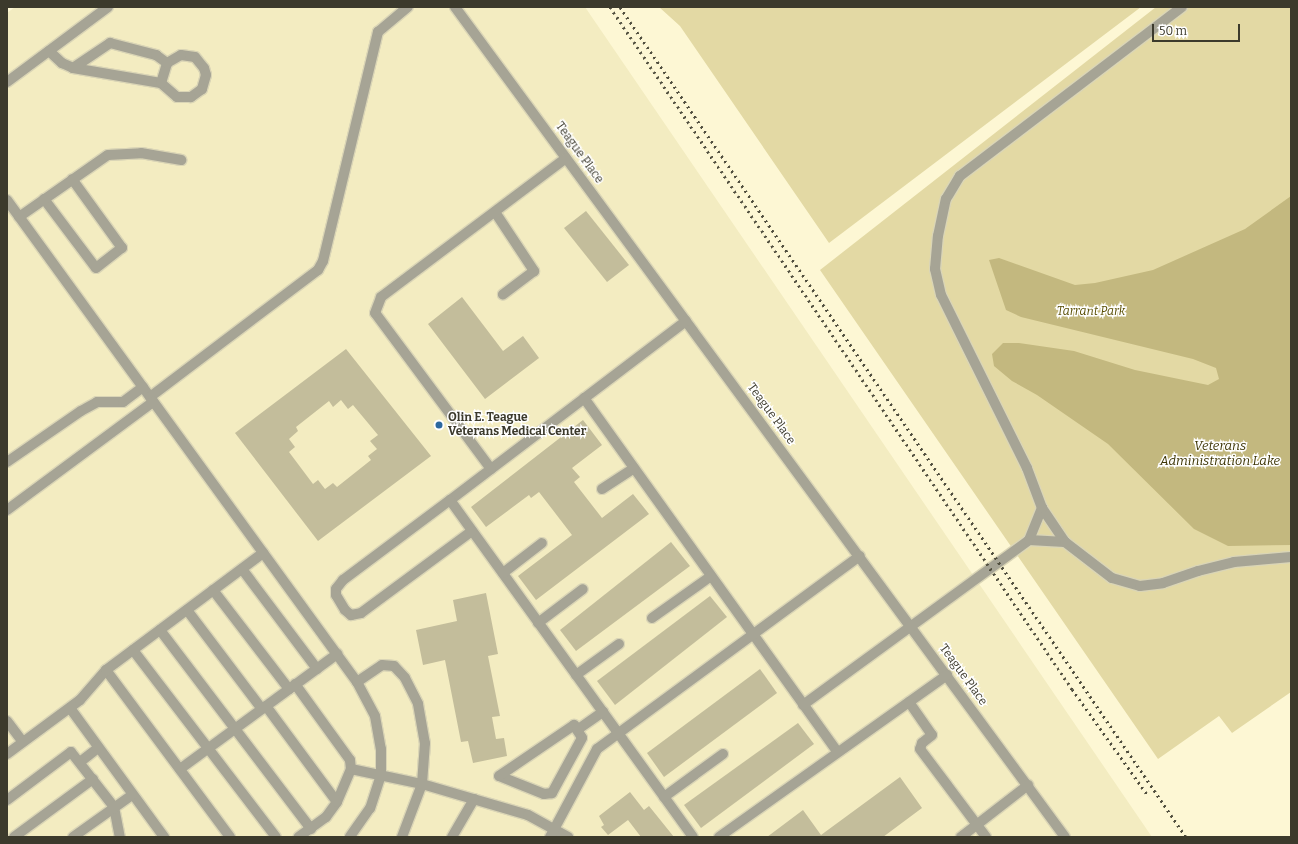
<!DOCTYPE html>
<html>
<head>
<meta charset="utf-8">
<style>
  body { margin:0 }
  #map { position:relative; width:1298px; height:844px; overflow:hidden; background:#fdf7d4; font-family:Bitter,serif }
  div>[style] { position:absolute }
  .built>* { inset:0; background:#f3ecc1 }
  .green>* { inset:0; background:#e3d9a4 }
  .water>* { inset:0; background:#c3b87f }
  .building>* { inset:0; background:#c3bd9b }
  .roads { filter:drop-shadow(1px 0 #dad5b6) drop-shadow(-1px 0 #dad5b6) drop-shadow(0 1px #dad5b6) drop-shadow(0 -1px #dad5b6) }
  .minor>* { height:10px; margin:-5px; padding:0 5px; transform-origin:5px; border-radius:5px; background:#a6a495 }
  .rail>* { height:3px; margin-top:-1.5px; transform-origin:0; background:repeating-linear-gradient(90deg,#504e3e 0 2px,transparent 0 6px) }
  .dots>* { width:11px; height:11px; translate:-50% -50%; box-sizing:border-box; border:2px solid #fff; border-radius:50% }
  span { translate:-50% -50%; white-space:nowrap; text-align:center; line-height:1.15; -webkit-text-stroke:3px #fff; paint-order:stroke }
  .street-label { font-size:12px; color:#3c3a2c }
  .park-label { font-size:12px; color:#594e04; font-style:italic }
  .poi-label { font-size:12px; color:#3c3a2c; font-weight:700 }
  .left { translate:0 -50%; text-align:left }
  .water-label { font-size:13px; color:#3e3606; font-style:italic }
  .frame { position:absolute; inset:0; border:8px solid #3c3a2c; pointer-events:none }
  .scale { position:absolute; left:1152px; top:24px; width:88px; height:18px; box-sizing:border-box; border:2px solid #3c3a2c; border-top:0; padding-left:5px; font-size:12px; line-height:14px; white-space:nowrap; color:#3c3a2c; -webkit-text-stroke:3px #fff; paint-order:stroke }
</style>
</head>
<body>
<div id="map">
  <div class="built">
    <div style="clip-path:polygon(15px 7px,585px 7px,1152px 837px,7px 837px,7px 13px)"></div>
  </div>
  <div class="green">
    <div style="clip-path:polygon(659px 7px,1141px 7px,829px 243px,680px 26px)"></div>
    <div style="clip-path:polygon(1156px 7px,1291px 7px,1291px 692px,1232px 733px,1219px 716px,1158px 759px,820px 270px)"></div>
  </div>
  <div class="water">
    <div style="clip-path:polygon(1291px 196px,1291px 545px,1228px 546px,1194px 529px,1108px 444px,1037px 395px,1012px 381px,994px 366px,992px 354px,1003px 343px,1019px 343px,1074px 351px,1135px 370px,1208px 385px,1219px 379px,1216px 368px,1193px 359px,1021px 317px,1006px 310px,989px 260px,999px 258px,1075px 285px,1095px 283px,1153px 270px,1245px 229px)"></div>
  </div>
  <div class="building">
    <div style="clip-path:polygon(586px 211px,629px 265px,607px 282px,564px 228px)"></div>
    <div style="clip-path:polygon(462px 297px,503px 351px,523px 336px,539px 358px,485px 399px,428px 324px)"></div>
    <div style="clip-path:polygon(evenodd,346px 349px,431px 456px,318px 541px,235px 433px,346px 349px,341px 400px,348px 409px,353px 405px,378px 435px,370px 441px,377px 449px,368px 456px,371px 460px,337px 487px,333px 483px,325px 489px,318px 480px,313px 484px,289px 452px,295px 447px,289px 439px,298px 431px,296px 427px,329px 401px,333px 407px,341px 400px)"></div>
    <div style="clip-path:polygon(583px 420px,602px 445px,572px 468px,580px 477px,574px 482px,602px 518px,633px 494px,649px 514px,536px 600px,518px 576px,572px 535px,539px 492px,531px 498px,529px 495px,486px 527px,471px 507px)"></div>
    <div style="clip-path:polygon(671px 542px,690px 566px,576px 651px,560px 630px)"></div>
    <div style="clip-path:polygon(486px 593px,498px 654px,488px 656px,500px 716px,492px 717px,496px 739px,504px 738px,507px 756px,473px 763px,468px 741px,461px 742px,445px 660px,423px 665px,416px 630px,457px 621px,453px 600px)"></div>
    <div style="clip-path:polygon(710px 596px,727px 617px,615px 705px,597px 681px)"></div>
    <div style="clip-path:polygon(760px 669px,777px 693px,664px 777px,647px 753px)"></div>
    <div style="clip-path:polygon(798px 723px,814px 744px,701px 828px,684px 805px)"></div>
    <div style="clip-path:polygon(900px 777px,922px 808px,883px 837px,767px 837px,803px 810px,821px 835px)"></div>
    <div style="clip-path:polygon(630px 792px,644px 810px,649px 806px,674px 837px,641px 837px,628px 820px,608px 835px,601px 827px,604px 825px,599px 816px)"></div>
  </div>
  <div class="roads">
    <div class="minor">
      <div style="left:455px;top:7px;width:1030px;rotate:53.69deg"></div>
      <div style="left:49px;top:51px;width:18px;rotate:43deg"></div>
      <div style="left:62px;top:63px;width:12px;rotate:24deg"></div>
      <div style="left:73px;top:68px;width:89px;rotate:9.7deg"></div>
      <div style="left:181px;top:55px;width:14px;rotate:8deg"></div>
      <div style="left:195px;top:57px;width:14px;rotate:51deg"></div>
      <div style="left:204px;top:68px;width:7px;rotate:74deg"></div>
      <div style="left:206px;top:75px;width:15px;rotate:106deg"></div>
      <div style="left:202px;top:89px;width:14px;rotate:144deg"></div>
      <div style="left:191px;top:97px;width:14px;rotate:180deg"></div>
      <div style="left:177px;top:97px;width:21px;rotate:-139deg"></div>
      <div style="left:161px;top:83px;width:21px;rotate:-73deg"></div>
      <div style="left:167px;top:63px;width:16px;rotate:-30deg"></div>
      <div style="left:73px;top:68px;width:45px;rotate:-34deg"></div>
      <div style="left:110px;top:43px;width:48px;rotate:14.6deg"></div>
      <div style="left:156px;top:55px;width:14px;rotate:36deg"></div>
      <div style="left:7px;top:82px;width:126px;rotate:-36.6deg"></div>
      <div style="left:44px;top:199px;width:86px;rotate:53deg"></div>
      <div style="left:96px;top:268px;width:33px;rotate:-38deg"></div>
      <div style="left:122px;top:248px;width:85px;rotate:-125.9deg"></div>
      <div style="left:7px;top:200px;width:596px;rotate:54.02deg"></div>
      <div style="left:357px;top:682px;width:38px;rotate:62deg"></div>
      <div style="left:375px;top:716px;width:34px;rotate:80deg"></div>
      <div style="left:381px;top:749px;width:26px;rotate:90deg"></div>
      <div style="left:381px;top:775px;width:35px;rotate:108deg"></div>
      <div style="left:370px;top:808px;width:35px;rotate:125deg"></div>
      <div style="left:495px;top:212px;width:71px;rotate:56.5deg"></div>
      <div style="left:534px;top:271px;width:39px;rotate:143deg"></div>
      <div style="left:19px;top:217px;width:108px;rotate:-34.9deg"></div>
      <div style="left:108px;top:155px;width:33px;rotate:-3deg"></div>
      <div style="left:141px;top:153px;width:41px;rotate:9.9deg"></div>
      <div style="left:686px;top:321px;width:296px;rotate:142.8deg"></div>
      <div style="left:450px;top:500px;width:415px;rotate:54.2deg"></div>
      <div style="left:150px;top:397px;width:211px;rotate:-37.1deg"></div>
      <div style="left:318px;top:270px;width:10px;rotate:-61deg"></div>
      <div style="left:323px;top:261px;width:236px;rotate:-76.5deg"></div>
      <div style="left:378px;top:32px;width:39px;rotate:-40deg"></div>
      <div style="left:584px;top:398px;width:435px;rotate:54.4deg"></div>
      <div style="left:7px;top:462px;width:90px;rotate:-34.6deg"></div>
      <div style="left:81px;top:411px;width:18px;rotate:-29deg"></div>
      <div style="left:97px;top:402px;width:26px"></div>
      <div style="left:123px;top:402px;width:25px;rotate:-37deg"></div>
      <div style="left:491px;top:469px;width:194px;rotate:-126.6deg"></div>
      <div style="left:375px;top:313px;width:17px;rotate:-69deg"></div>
      <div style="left:381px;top:297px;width:231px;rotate:-36.9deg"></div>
      <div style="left:602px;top:489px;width:38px;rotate:-33deg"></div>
      <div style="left:450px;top:500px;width:134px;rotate:143.2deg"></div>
      <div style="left:343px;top:580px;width:11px;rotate:128deg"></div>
      <div style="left:336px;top:589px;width:6px;rotate:90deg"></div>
      <div style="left:336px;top:595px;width:17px;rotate:59deg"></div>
      <div style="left:345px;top:610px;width:8px;rotate:40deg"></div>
      <div style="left:351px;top:615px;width:10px;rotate:-11deg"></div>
      <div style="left:361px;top:613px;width:138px;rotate:-36.5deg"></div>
      <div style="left:1042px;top:508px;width:41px;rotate:55.9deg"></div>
      <div style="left:7px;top:510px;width:182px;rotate:-36.5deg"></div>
      <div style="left:1029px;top:540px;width:36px;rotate:3deg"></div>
      <div style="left:1065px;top:542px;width:59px;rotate:37.5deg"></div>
      <div style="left:1112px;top:578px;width:29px;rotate:16deg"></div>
      <div style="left:1140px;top:586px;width:23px;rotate:-7deg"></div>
      <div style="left:1163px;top:583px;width:37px;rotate:-19deg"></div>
      <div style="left:1198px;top:571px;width:37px;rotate:-14deg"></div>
      <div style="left:1234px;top:562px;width:57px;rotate:-5deg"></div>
      <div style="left:242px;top:569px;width:125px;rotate:53.1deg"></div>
      <div style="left:503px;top:573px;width:49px;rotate:-37.6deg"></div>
      <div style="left:213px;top:590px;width:125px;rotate:52.5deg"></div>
      <div style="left:187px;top:610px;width:124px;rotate:52.9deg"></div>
      <div style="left:652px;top:618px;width:72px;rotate:-35.4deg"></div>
      <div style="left:538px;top:623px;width:56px;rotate:-37.1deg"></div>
      <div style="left:160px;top:630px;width:250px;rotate:52.8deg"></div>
      <div style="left:133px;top:650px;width:235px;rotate:52.6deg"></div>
      <div style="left:106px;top:670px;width:208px;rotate:53.4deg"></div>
      <div style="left:576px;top:675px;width:53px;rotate:-35.8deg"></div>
      <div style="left:357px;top:682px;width:30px;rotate:-34deg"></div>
      <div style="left:382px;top:665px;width:12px;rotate:5deg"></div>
      <div style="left:394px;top:666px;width:16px;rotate:47deg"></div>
      <div style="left:405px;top:678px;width:29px;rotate:63deg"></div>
      <div style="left:418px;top:704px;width:40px;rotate:80deg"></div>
      <div style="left:425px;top:743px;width:41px;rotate:94.2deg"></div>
      <div style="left:422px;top:784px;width:57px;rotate:110.7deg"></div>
      <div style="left:295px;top:684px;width:94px;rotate:54.1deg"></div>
      <div style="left:350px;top:760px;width:9px;rotate:84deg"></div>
      <div style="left:351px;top:769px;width:36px;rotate:113deg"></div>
      <div style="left:337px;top:802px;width:19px;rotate:126deg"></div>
      <div style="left:326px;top:817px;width:34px;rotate:144deg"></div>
      <div style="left:909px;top:702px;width:40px;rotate:55.1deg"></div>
      <div style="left:932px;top:735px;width:13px;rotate:141deg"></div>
      <div style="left:922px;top:743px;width:6px;rotate:108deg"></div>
      <div style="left:920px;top:749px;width:110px;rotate:53.1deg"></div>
      <div style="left:803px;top:705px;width:280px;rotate:-36.1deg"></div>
      <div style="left:1029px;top:540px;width:35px;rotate:-68deg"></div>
      <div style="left:1042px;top:508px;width:43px;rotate:-110.6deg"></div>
      <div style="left:1027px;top:468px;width:193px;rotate:-116.4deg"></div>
      <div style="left:941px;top:295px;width:27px;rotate:-103deg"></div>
      <div style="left:935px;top:269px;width:33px;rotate:-85deg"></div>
      <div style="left:938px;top:236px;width:38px;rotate:-78deg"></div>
      <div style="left:946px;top:199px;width:27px;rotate:-59deg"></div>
      <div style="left:960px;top:176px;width:279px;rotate:-37.3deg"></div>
      <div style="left:266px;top:706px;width:119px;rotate:53.5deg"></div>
      <div style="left:70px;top:708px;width:160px;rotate:53.9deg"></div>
      <div style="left:7px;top:721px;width:26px;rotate:53deg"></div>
      <div style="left:574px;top:725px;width:15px;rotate:58deg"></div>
      <div style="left:582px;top:738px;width:63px;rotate:118.6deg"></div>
      <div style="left:552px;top:793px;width:8px;rotate:173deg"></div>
      <div style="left:544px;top:794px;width:48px;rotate:-158.2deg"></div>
      <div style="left:499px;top:776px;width:91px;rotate:-34.2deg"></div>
      <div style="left:577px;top:730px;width:32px;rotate:-35deg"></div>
      <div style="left:7px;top:754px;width:91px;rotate:-36.5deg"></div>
      <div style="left:80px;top:700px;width:40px;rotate:-49deg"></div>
      <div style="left:106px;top:670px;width:196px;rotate:-36.7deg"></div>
      <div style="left:80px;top:762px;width:23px;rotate:-38deg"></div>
      <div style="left:180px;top:769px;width:195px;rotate:-36.2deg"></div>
      <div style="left:351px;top:769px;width:73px;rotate:11.9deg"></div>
      <div style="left:422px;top:784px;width:110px;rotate:16.3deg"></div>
      <div style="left:528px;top:815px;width:46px;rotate:28.8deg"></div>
      <div style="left:664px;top:797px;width:73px;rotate:-36.1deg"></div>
      <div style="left:7px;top:800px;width:80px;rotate:-36.9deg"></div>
      <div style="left:71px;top:752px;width:70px;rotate:52deg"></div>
      <div style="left:114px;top:807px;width:31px;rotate:79deg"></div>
      <div style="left:14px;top:837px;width:98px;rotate:-36.3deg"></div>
      <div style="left:73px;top:837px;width:72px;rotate:-35.4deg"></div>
      <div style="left:452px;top:837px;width:44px;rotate:-59.9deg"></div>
      <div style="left:550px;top:837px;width:100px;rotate:-61.9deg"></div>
      <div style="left:597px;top:749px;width:326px;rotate:-36.3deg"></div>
      <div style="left:719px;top:837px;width:280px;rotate:-35.4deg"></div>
      <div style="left:961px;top:837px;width:85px;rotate:-37.8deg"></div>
    </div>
  </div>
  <div class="rail">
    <div style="left:610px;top:7px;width:824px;rotate:55.89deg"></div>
    <div style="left:1072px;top:689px;width:129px;rotate:54.5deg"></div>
    <div style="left:620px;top:7px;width:1005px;rotate:55.71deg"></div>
  </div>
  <div class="dots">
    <div style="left:439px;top:425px;background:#2c689f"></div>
  </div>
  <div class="street-label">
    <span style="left:579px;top:153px;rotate:54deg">Teague Place</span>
    <span style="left:771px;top:414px;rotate:54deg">Teague Place</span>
    <span style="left:963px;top:675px;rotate:54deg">Teague Place</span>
  </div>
  <div class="park-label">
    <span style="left:1091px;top:312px">Tarrant Park</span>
  </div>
  <div class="poi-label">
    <span class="left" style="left:448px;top:425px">Olin E. Teague<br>Veterans Medical Center</span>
  </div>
  <div class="water-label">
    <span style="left:1220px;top:454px">Veterans<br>Administration Lake</span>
  </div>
  <div class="frame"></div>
  <div class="scale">50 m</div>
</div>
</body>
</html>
